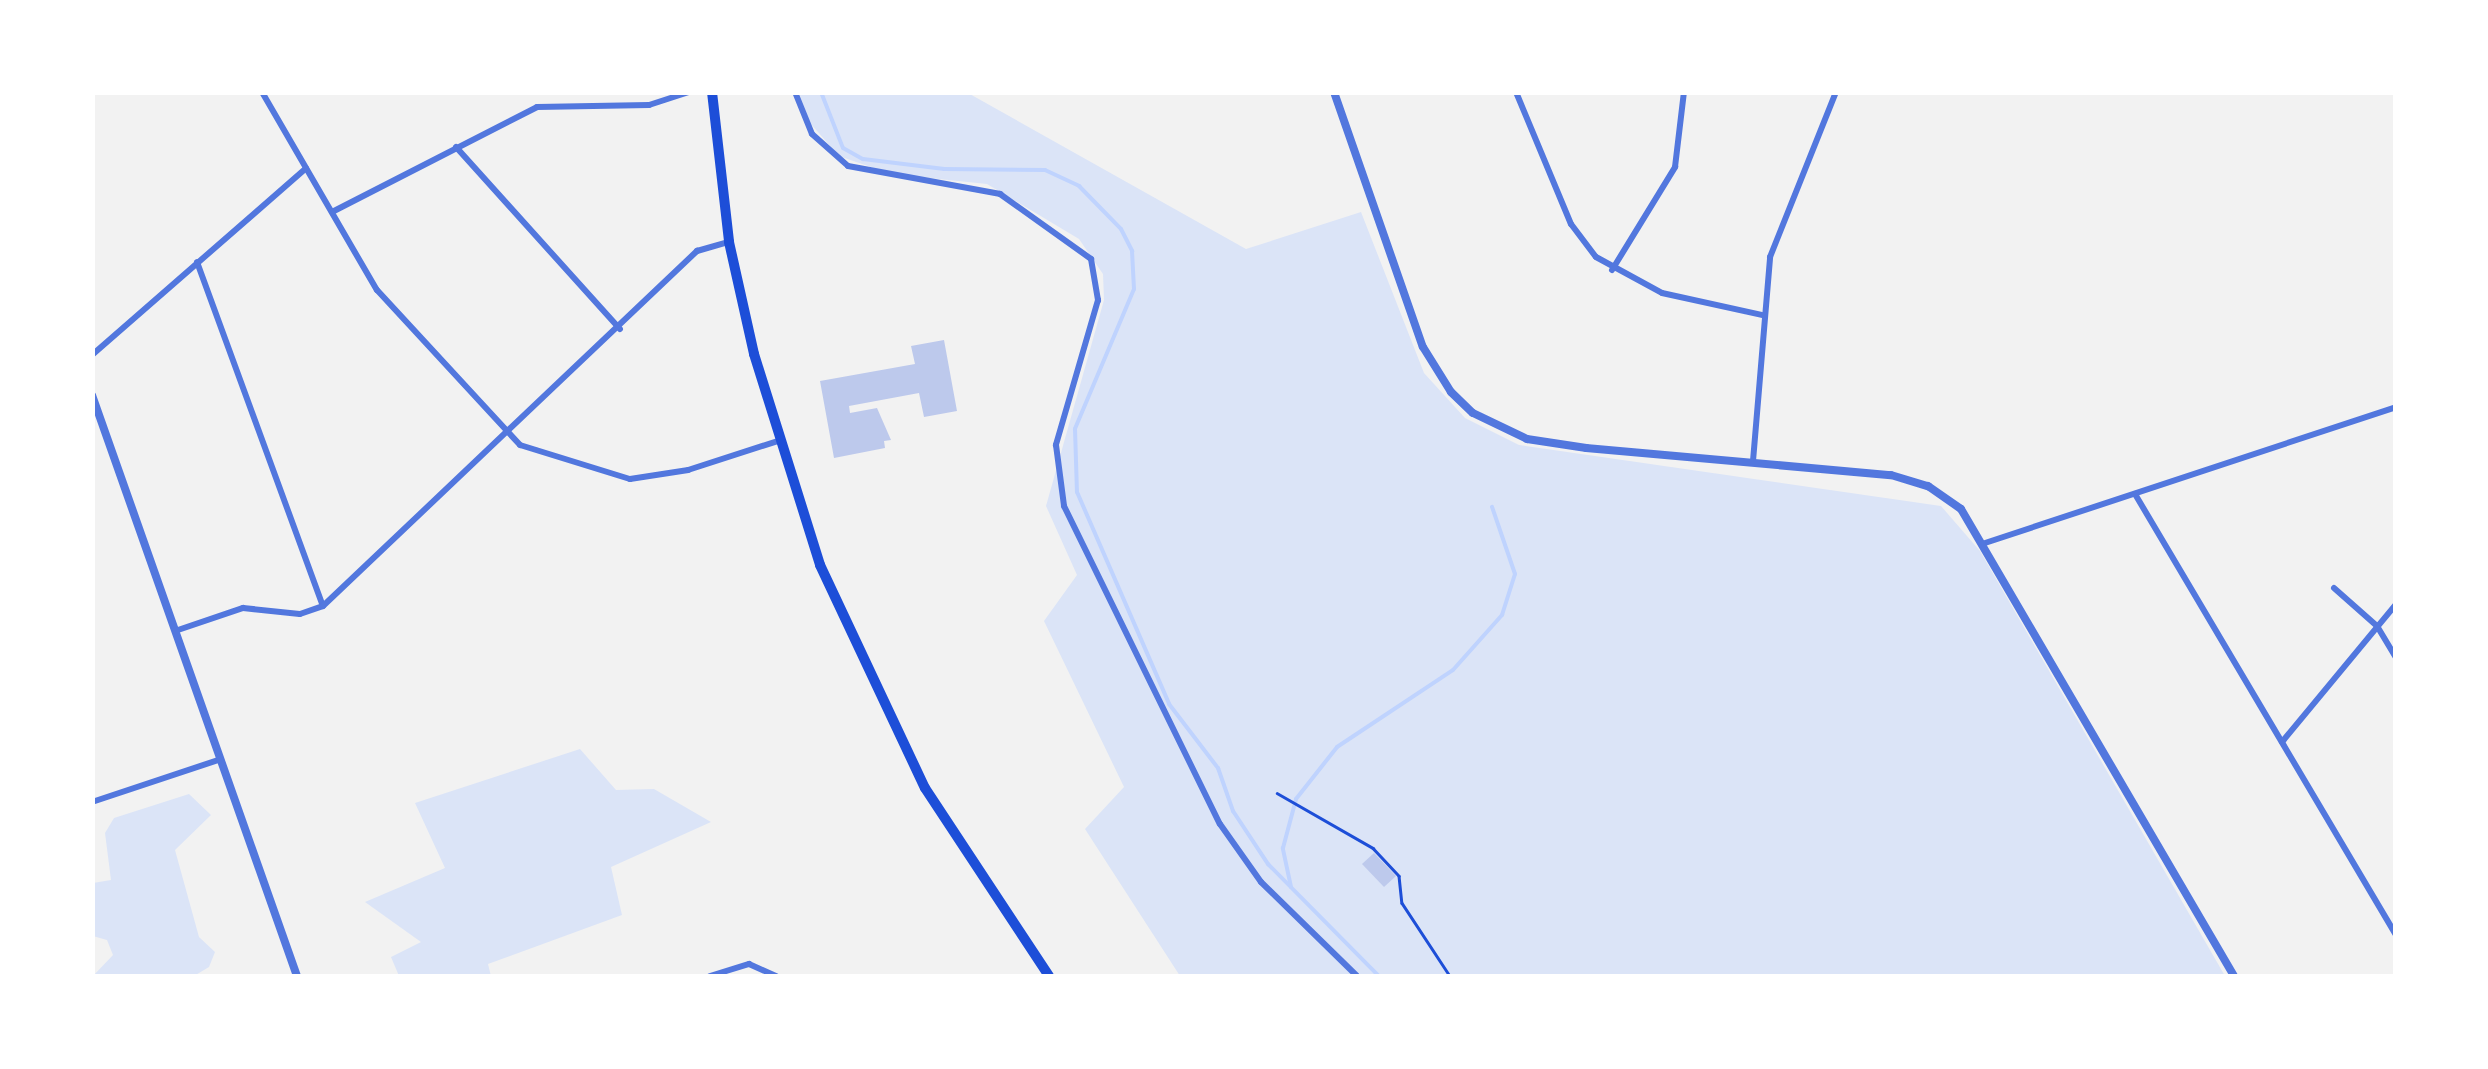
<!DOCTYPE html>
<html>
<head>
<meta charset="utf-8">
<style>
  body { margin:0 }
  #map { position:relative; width:2488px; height:1069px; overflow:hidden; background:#f2f2f2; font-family:"Sofia Sans Condensed",sans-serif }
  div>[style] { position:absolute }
  .green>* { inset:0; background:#dbe4f7 }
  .stream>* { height:4px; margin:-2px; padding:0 2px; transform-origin:2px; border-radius:2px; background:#bfd3fe }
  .building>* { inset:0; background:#bdc9ec }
  .path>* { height:2.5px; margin:-1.25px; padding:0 1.25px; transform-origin:1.25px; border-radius:1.25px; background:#1d4ed8 }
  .minor>* { height:6px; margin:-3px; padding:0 3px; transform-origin:3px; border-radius:3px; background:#5277de }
  .tertiary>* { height:8px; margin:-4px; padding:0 4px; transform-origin:4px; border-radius:4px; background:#5277de }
  .primary>* { height:10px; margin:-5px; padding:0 5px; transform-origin:5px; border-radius:5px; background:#1d4ed8 }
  span { translate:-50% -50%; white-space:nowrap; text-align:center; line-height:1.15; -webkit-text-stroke:8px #fff; paint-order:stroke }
  .frame { position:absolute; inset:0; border:95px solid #fff; pointer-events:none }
</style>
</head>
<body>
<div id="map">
  <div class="green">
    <div style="clip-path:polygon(799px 93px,968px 93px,1246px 249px,1361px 212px,1424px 373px,1465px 418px,1519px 445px,1941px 506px,1980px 551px,2225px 976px,1180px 976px,1085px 829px,1124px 787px,1044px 621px,1077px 575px,1046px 506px,1104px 300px,1103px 274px,1079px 239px,987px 184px,891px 174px,839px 156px,810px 123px)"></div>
    <div style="clip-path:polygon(580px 749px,616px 790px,654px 789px,711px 822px,611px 867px,622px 915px,488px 964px,491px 976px,399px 976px,391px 957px,421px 942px,365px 902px,445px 868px,415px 803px)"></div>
    <div style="clip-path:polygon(189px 794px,211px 815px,175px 850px,199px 937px,215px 952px,209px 967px,194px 976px,93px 976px,113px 955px,107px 940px,93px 936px,93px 883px,111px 880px,105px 833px,114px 818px)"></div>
  </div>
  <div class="stream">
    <div style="left:821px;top:92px;width:60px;rotate:68.6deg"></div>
    <div style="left:843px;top:148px;width:23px;rotate:29deg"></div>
    <div style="left:863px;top:159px;width:82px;rotate:7deg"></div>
    <div style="left:944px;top:169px;width:101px;rotate:0.6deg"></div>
    <div style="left:1045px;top:170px;width:38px;rotate:25deg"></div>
    <div style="left:1079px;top:186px;width:60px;rotate:45.7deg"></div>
    <div style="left:1121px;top:229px;width:25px;rotate:63deg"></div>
    <div style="left:1132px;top:251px;width:38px;rotate:87deg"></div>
    <div style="left:1134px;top:289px;width:152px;rotate:112.9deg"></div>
    <div style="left:1075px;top:429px;width:63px;rotate:88.2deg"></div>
    <div style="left:1077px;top:492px;width:231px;rotate:66.5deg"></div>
    <div style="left:1169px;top:704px;width:81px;rotate:52.6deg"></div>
    <div style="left:1218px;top:768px;width:46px;rotate:70.8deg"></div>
    <div style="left:1233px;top:811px;width:64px;rotate:56.6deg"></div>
    <div style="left:1268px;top:864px;width:158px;rotate:45.3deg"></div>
    <div style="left:1291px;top:887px;width:40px;rotate:-102deg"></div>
    <div style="left:1283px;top:848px;width:51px;rotate:-75.1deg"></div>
    <div style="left:1296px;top:799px;width:66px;rotate:-51.7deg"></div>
    <div style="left:1337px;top:747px;width:139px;rotate:-33.6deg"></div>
    <div style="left:1453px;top:670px;width:74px;rotate:-48.3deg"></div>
    <div style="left:1502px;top:615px;width:43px;rotate:-72.4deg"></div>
    <div style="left:1515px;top:574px;width:71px;rotate:-108.9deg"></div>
  </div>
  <div class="building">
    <div style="clip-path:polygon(944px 340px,957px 411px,924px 417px,919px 393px,849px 406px,850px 413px,877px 408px,891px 440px,884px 441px,885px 448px,834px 458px,820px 381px,915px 364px,911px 346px)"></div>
    <div style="clip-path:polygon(1374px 853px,1396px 876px,1384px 887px,1362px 864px)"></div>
  </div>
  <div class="path">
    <div style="left:1277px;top:793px;width:111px;rotate:29.8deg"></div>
    <div style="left:1373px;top:848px;width:38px;rotate:47deg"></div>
    <div style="left:1399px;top:876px;width:27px;rotate:84deg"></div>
    <div style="left:1402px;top:903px;width:87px;rotate:56.7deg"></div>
  </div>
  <div class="minor">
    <div style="left:262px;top:92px;width:229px;rotate:59.9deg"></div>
    <div style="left:377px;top:290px;width:211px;rotate:47.3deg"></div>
    <div style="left:520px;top:445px;width:115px;rotate:17.2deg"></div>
    <div style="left:630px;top:479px;width:59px;rotate:-8.8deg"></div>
    <div style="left:688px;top:470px;width:95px;rotate:-17.9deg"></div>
    <div style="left:795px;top:92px;width:45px;rotate:68deg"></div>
    <div style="left:812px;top:134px;width:48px;rotate:41.6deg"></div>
    <div style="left:848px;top:166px;width:155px;rotate:10.4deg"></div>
    <div style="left:1000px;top:194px;width:112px;rotate:35.5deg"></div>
    <div style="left:1091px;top:259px;width:42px;rotate:80.3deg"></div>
    <div style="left:1098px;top:300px;width:151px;rotate:106.2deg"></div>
    <div style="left:1056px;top:445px;width:62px;rotate:82.5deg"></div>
    <div style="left:1064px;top:506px;width:354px;rotate:63.9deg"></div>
    <div style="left:1220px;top:824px;width:71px;rotate:54.7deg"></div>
    <div style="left:1261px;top:882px;width:134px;rotate:44.4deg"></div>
    <div style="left:1516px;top:92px;width:143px;rotate:67.4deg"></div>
    <div style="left:1571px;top:224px;width:41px;rotate:52.9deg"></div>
    <div style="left:1596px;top:257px;width:75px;rotate:28.6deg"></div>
    <div style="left:1662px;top:293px;width:102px;rotate:12.4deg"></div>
    <div style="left:456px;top:147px;width:245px;rotate:48deg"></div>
    <div style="left:332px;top:212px;width:230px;rotate:-27.1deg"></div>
    <div style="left:537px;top:107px;width:112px;rotate:-1deg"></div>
    <div style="left:649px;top:105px;width:42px;rotate:-18deg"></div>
    <div style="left:197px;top:262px;width:366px;rotate:69.9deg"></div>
    <div style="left:1612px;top:270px;width:121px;rotate:-58.5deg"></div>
    <div style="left:1675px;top:167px;width:76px;rotate:-83.2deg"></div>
    <div style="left:92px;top:355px;width:284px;rotate:-41.1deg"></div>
    <div style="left:1753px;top:461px;width:205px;rotate:-85.2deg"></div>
    <div style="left:1770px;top:257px;width:178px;rotate:-68.2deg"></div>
    <div style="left:2135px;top:494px;width:512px;rotate:59.38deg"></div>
    <div style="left:1985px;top:543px;width:433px;rotate:-18.3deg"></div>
    <div style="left:2334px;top:588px;width:57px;rotate:41.5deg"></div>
    <div style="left:2377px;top:626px;width:37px;rotate:59deg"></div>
    <div style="left:175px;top:631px;width:72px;rotate:-18.7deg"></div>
    <div style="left:243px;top:608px;width:57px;rotate:6deg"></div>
    <div style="left:300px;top:614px;width:24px;rotate:-19deg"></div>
    <div style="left:323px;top:606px;width:516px;rotate:-43.51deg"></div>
    <div style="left:697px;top:251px;width:33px;rotate:-16deg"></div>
    <div style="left:2282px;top:742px;width:179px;rotate:-50.4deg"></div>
    <div style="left:92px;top:802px;width:136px;rotate:-18.4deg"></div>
    <div style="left:710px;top:976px;width:41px;rotate:-17.1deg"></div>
    <div style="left:749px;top:964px;width:30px;rotate:24deg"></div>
  </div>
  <div class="tertiary">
    <div style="left:1334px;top:92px;width:270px;rotate:70.8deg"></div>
    <div style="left:1423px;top:347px;width:53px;rotate:58.1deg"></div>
    <div style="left:1451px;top:392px;width:30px;rotate:44deg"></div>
    <div style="left:1473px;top:413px;width:60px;rotate:25.7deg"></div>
    <div style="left:1527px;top:439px;width:60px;rotate:8.7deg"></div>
    <div style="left:1586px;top:448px;width:306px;rotate:5.1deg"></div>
    <div style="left:1891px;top:475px;width:39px;rotate:17deg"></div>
    <div style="left:1928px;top:486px;width:40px;rotate:34.9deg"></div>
    <div style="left:1961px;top:509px;width:541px;rotate:59.69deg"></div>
    <div style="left:92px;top:395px;width:616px;rotate:70.57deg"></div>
  </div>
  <div class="primary">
    <div style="left:712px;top:92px;width:151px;rotate:83.5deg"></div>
    <div style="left:729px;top:242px;width:115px;rotate:77.4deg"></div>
    <div style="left:754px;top:354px;width:221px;rotate:72.6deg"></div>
    <div style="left:820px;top:565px;width:246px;rotate:64.8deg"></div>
    <div style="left:925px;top:788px;width:225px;rotate:56.6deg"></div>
  </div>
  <div class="frame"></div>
</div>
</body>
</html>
